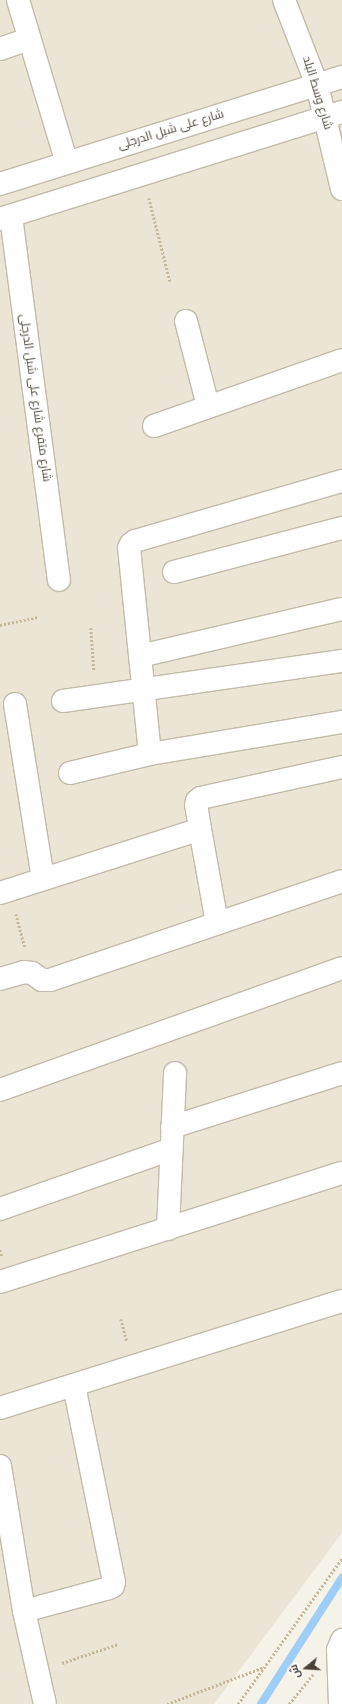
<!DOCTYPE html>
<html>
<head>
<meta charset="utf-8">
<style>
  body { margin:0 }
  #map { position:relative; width:342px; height:1704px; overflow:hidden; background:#f5f2e8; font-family:Helvetica,Cairo,sans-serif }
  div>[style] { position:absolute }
  .residential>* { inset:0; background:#eae5d5 }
  .stream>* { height:8px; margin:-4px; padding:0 4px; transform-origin:4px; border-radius:4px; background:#9ecef8 }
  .path>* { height:2.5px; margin-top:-1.25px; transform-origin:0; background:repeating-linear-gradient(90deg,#c5b899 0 2px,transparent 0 4px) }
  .roads { filter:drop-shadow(1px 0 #c2bba9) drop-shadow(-1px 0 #c2bba9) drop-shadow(0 1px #c2bba9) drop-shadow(0 -1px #c2bba9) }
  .street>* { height:22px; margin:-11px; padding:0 11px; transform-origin:11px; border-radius:11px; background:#fff }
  span { translate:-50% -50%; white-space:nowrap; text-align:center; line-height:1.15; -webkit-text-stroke:3.5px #fff; paint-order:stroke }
  .street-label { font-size:12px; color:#4a4335 }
  .north { position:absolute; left:286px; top:1648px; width:40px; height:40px; -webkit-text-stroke:3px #fff; paint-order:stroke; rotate:252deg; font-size:11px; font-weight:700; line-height:16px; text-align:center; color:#4a4335 }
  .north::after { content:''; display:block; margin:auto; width:14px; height:18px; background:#4a4335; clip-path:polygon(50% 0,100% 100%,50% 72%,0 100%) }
</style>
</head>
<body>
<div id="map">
  <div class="residential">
    <div style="clip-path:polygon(0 0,342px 0,342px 1533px,214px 1704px,0 1704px)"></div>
  </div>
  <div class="stream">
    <div style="left:261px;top:1704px;width:150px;rotate:-57.3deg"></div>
  </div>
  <div class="path">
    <div style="left:149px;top:198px;width:86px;rotate:75.8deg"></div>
    <div style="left:0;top:625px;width:38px;rotate:-12deg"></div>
    <div style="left:91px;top:628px;width:43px;rotate:86deg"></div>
    <div style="left:16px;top:914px;width:35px;rotate:75deg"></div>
    <div style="left:0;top:1250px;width:6px;rotate:72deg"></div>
    <div style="left:121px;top:1319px;width:23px;rotate:75deg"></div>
    <div style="left:62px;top:1663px;width:59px;rotate:-18.7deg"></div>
    <div style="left:167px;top:1704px;width:102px;rotate:-20.8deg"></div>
    <div style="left:238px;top:1704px;width:179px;rotate:-54.5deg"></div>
    <div style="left:289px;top:1704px;width:38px;rotate:-51deg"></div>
  </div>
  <div class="roads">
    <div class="street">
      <div style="left:18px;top:0;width:170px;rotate:73.3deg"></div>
      <div style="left:284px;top:0;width:91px;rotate:68.8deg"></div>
      <div style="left:317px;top:85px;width:107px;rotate:76.5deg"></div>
      <div style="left:0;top:49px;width:31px;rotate:-19deg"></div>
      <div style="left:0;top:184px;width:358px;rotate:-17.4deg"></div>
      <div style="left:11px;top:216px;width:367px;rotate:82.5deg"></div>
      <div style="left:0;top:219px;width:358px;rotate:-17.4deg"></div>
      <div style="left:186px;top:321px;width:88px;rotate:75.5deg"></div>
      <div style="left:154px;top:426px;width:199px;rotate:-19.3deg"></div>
      <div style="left:174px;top:572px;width:174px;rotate:-14.7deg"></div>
      <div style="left:140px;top:656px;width:207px;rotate:-13.1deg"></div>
      <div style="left:63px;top:701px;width:282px;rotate:-8.2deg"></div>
      <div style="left:15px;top:704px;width:177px;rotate:80.9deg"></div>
      <div style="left:150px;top:754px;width:207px;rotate:-95.8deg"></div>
      <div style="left:129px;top:548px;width:4px;rotate:-63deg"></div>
      <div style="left:131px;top:544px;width:5px;rotate:-37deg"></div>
      <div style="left:135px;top:541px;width:216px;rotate:-16.2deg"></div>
      <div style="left:70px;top:773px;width:82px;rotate:-13.4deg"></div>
      <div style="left:150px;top:754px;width:195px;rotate:-9.5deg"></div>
      <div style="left:200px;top:829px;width:96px;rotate:79.7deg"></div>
      <div style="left:0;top:893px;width:210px;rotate:-17.7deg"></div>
      <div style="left:200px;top:829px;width:24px;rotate:-99deg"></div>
      <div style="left:196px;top:805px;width:4px;rotate:-76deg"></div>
      <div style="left:197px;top:801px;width:5px;rotate:-37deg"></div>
      <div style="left:201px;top:798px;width:144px;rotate:-12.4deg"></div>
      <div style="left:0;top:979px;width:25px;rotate:-16deg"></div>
      <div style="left:24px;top:972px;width:8px;rotate:7deg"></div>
      <div style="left:32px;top:973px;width:12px;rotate:35deg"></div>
      <div style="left:42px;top:980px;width:8px"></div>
      <div style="left:50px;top:980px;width:308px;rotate:-18.7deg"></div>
      <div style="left:0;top:1090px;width:363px;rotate:-19.6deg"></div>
      <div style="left:172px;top:1127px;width:178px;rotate:-17.6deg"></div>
      <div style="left:0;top:1209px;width:181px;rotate:-19.3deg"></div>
      <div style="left:168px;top:1229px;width:156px;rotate:-87.4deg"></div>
      <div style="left:0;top:1282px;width:359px;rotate:-17.7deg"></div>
      <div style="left:0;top:1408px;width:358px;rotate:-17.4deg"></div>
      <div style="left:0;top:1466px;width:147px;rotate:80.6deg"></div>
      <div style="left:24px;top:1611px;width:95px;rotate:77.3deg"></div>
      <div style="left:24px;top:1611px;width:88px;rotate:-15.1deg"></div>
      <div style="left:109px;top:1588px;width:4px;rotate:-27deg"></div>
      <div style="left:113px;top:1586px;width:4px;rotate:-76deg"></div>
      <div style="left:114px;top:1582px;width:201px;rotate:-101.5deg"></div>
      <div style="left:340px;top:1704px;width:54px;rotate:-92.1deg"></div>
      <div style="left:338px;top:1650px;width:11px;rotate:-68deg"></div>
    </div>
  </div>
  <div class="street-label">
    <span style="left:317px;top:93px;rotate:73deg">شارع وسط البلد</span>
    <span style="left:171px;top:130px;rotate:-17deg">شارع على شبل الدرجلى</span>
    <span style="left:35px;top:398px;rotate:82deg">شارع متفرع شارع على شبل الدرجلى</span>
  </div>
  <div class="north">ش</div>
</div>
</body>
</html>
